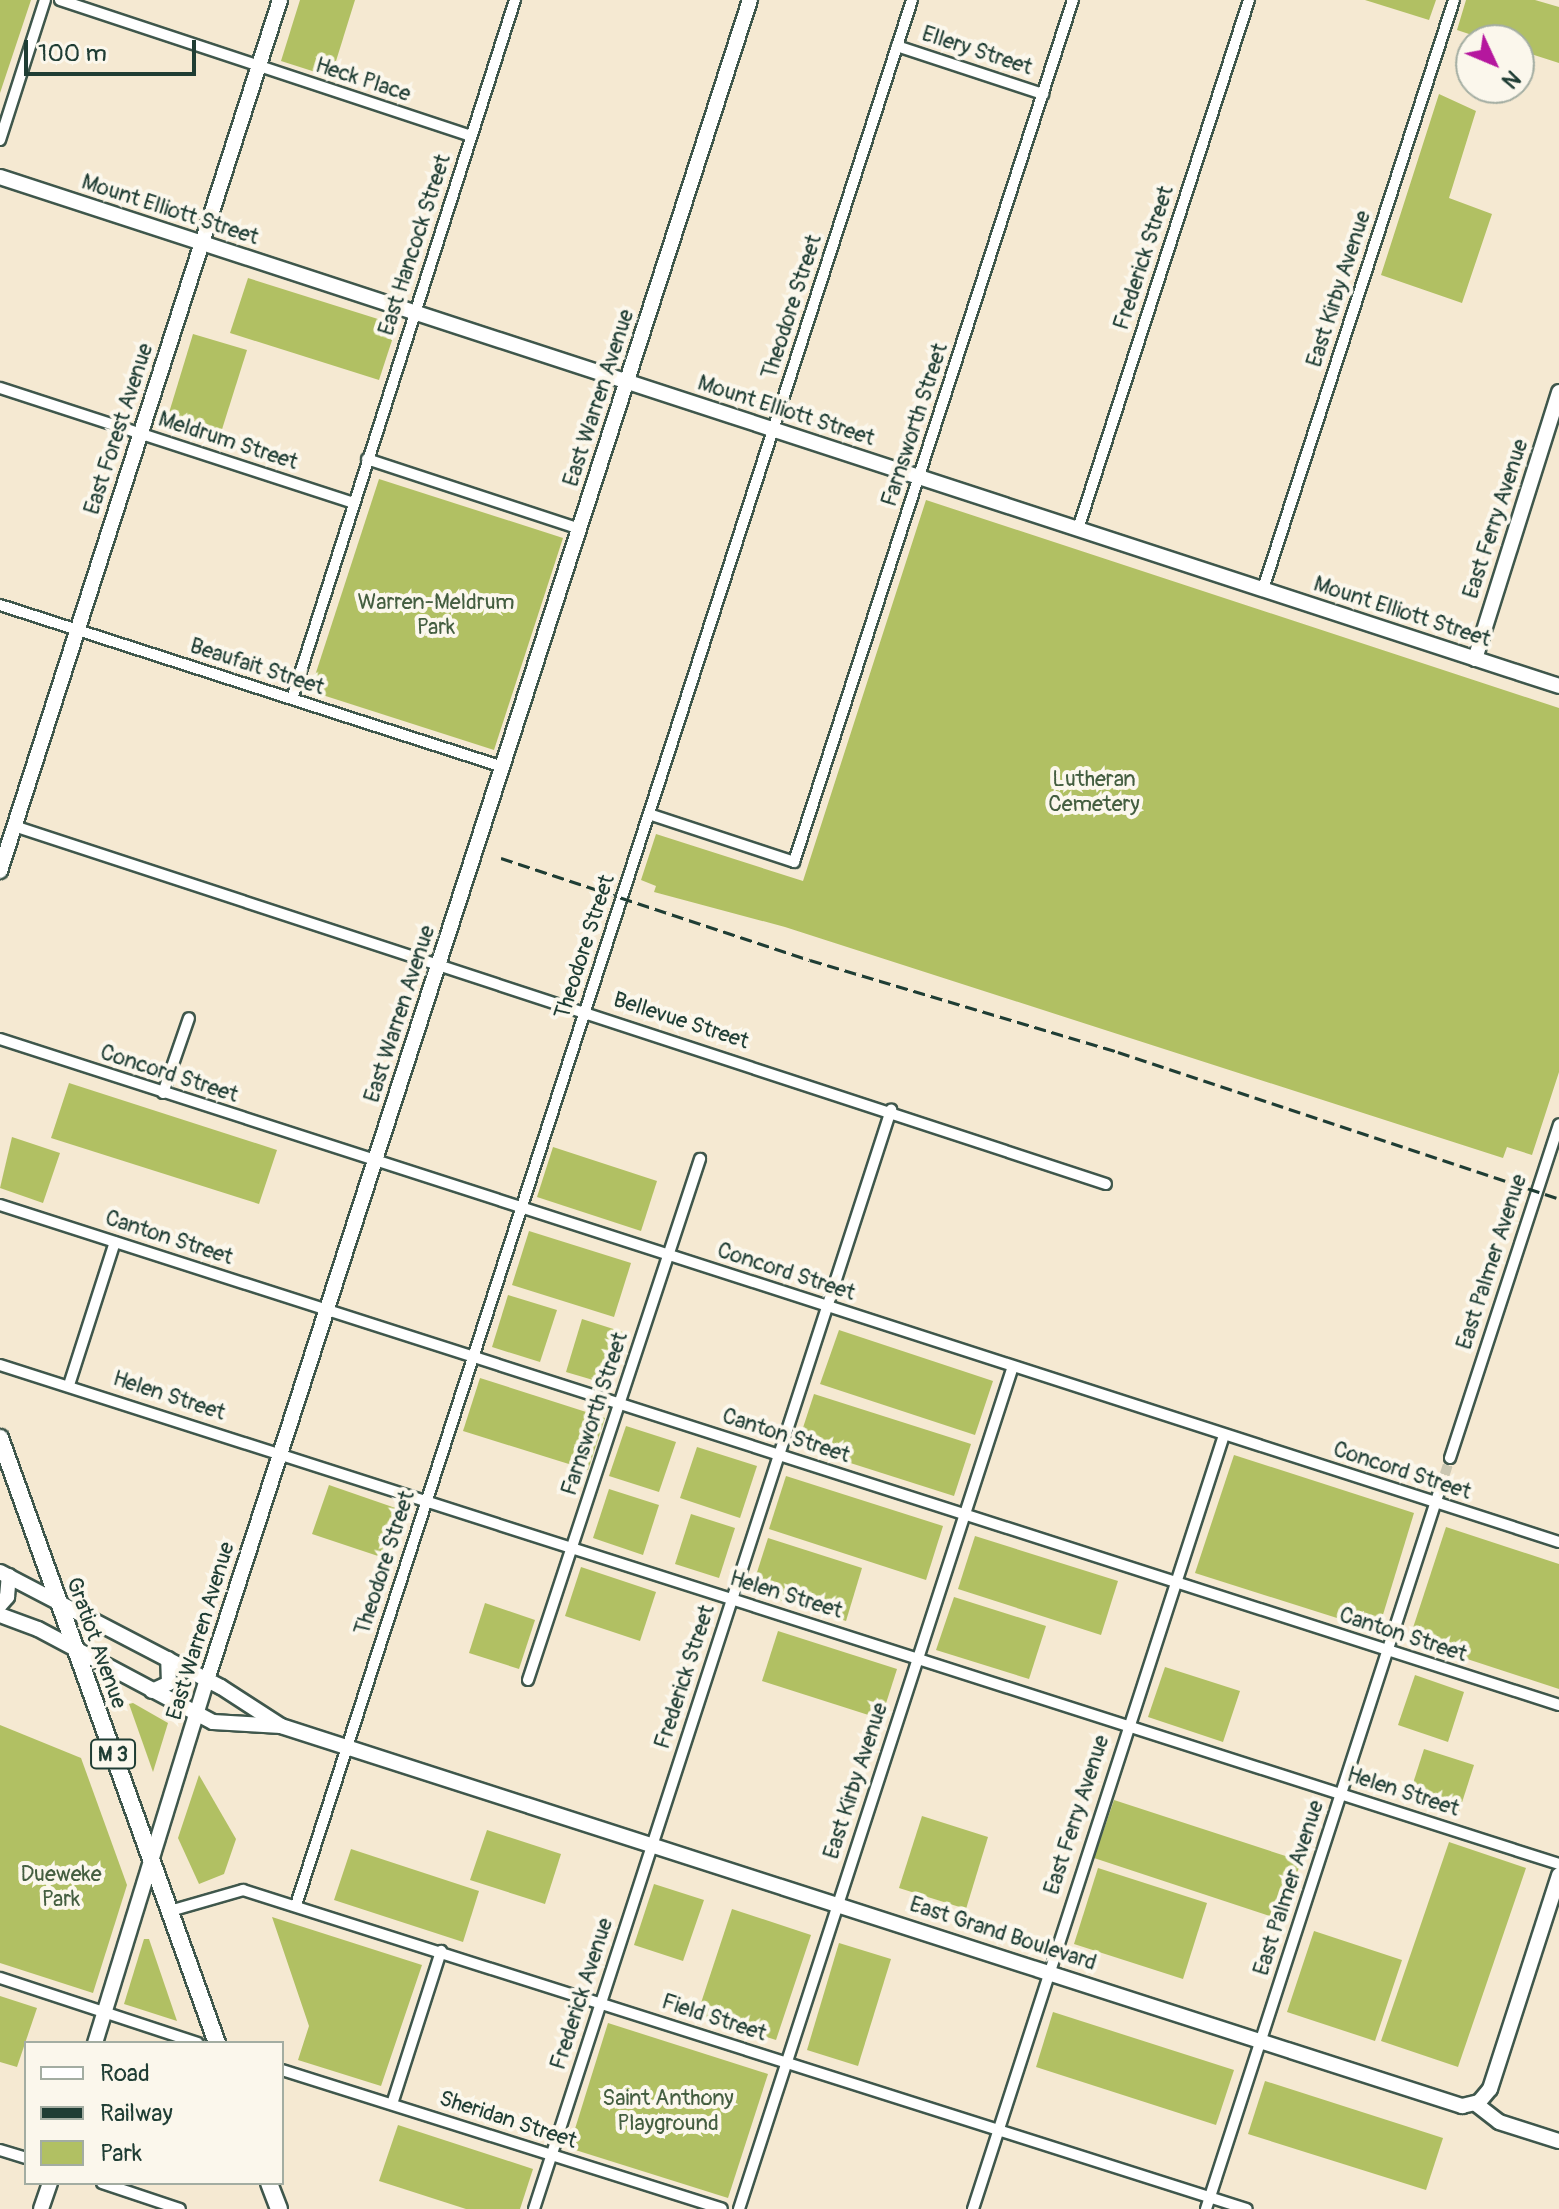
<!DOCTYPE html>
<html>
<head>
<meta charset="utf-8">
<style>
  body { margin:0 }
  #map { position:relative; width:1559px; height:2209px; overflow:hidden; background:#f5e9d2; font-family:Pangolin,sans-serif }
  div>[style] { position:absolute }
  .green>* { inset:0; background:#b1c063 }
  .street-tunnel>* { height:10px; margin-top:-5px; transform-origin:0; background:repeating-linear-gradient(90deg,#cac7b2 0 10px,transparent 0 15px) }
  .roads { filter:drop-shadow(2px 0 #3f574c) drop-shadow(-2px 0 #3f574c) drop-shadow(0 2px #3f574c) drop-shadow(0 -2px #3f574c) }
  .street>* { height:10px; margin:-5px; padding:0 5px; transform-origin:5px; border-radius:5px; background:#fff }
  .secondary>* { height:14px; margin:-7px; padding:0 7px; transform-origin:7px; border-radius:7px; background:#fff }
  .primary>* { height:16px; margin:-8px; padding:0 8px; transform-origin:8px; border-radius:8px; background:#fff }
  .rail>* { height:3px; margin-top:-1.5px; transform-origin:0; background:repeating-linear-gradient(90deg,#1f3d34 0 12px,transparent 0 18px) }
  span { translate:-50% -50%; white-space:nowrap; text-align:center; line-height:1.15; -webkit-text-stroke:8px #fbf7ec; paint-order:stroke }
  .shield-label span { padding:2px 6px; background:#fbf7ec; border:2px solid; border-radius:6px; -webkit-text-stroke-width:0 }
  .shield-label { font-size:20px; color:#1f3d34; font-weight:700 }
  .street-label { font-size:22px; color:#1f3d34 }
  .park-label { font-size:22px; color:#445e40 }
  .legend { position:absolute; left:24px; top:2041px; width:260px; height:144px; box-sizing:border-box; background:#fbf7ec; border:2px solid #a3ada2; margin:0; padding:10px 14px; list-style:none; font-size:24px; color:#1f3d34 }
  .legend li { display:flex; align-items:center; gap:16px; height:40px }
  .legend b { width:40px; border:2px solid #a3ada2 }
  .north { position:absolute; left:1455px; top:24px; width:80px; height:80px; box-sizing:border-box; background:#fbf7ec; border:2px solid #a3ada2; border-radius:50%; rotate:134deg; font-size:22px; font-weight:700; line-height:32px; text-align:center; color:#1f3d34 }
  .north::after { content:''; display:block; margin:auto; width:28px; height:36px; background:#b5179e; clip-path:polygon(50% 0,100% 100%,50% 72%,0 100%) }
  .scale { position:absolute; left:24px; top:40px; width:172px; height:36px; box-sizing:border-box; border:4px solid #1f3d34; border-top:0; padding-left:10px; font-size:24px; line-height:28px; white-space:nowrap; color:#1f3d34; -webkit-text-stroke:6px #fbf7ec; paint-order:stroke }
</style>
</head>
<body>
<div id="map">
  <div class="green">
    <div style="clip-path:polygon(0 0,31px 0,0 93px)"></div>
    <div style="clip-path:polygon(300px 0,355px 0,331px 77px,281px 61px)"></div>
    <div style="clip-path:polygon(1365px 0,1436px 0,1429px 20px)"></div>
    <div style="clip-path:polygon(1466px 0,1535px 0,1559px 7px,1559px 63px,1519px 50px,1519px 40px,1487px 40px,1457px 30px)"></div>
    <div style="clip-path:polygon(1439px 94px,1476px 111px,1449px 198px,1492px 214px,1462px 303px,1381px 275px)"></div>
    <div style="clip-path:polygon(248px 278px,397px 325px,379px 380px,230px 333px)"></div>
    <div style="clip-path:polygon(193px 334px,247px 350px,218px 442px,165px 426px)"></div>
    <div style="clip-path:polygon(379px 479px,563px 538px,494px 750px,310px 691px)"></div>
    <div style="clip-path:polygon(926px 500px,1559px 708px,1559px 1072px,1532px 1155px,1507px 1147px,1503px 1158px,785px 927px,654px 892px,656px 886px,641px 880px,656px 834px,803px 881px)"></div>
    <div style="clip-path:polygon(69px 1083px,277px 1150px,259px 1204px,51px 1138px)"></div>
    <div style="clip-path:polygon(12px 1137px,60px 1153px,43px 1203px,0 1188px)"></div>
    <div style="clip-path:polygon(553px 1147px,657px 1181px,641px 1231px,537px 1197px)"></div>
    <div style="clip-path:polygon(529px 1231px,631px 1263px,614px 1317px,512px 1285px)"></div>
    <div style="clip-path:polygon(508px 1295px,557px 1310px,540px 1362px,492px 1347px)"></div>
    <div style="clip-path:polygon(582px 1319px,626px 1333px,610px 1385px,566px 1372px)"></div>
    <div style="clip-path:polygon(839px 1330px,993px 1381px,975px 1435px,820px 1384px)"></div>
    <div style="clip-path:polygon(480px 1378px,605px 1418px,588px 1470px,463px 1431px)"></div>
    <div style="clip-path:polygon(814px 1394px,971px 1444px,954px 1496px,797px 1446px)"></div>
    <div style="clip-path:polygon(626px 1426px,676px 1442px,659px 1492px,609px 1476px)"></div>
    <div style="clip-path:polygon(697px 1447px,757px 1466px,740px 1518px,680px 1498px)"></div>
    <div style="clip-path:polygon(1234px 1455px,1414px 1513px,1378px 1631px,1195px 1573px)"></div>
    <div style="clip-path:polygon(786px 1476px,943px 1526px,926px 1580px,769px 1529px)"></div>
    <div style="clip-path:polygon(329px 1485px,407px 1512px,390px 1560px,312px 1534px)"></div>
    <div style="clip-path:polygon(609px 1489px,659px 1505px,643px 1555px,593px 1538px)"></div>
    <div style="clip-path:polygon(691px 1514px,735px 1528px,719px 1578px,675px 1564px)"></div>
    <div style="clip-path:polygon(1446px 1527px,1559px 1564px,1559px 1689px,1409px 1640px)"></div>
    <div style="clip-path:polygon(975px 1536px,1118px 1581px,1101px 1635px,958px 1589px)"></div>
    <div style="clip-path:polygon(768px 1538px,862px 1568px,846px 1621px,751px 1591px)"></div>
    <div style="clip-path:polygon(581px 1567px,656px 1592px,640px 1641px,565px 1616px)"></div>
    <div style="clip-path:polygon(954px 1597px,1046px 1626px,1029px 1679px,936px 1650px)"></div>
    <div style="clip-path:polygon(485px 1603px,535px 1620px,519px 1669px,469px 1653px)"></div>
    <div style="clip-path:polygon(778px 1631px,897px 1669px,881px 1719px,762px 1681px)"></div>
    <div style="clip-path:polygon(1165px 1667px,1240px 1691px,1223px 1742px,1148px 1717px)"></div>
    <div style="clip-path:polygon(1415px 1675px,1464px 1692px,1448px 1742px,1398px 1725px)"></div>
    <div style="clip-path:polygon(133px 1703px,168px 1723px,153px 1772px,129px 1704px)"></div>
    <div style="clip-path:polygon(0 1725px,81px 1758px,127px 1885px,93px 1993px,0 1963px)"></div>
    <div style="clip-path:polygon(1424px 1749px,1474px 1765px,1458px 1815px,1408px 1799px)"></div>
    <div style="clip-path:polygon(199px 1775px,236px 1839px,224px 1874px,199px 1884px,178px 1838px)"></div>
    <div style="clip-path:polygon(1114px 1800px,1301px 1861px,1282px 1920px,1094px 1858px)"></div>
    <div style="clip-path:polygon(922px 1816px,988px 1837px,966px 1909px,899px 1888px)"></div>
    <div style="clip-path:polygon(487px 1830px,561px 1854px,545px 1904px,470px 1880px)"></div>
    <div style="clip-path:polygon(1449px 1842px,1526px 1868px,1458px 2067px,1381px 2041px)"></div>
    <div style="clip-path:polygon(351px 1849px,479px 1891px,463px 1942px,334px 1900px)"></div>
    <div style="clip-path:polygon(1098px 1868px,1207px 1903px,1183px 1979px,1074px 1944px)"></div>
    <div style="clip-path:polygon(654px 1884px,704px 1900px,683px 1961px,634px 1945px)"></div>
    <div style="clip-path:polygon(732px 1909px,811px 1935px,776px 2040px,697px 2015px)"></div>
    <div style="clip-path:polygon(272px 1917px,422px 1965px,381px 2086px,298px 2060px,309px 2026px)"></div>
    <div style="clip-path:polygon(1314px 1931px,1402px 1960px,1375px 2041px,1287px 2012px)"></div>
    <div style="clip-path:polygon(144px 1939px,149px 1939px,177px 2021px,124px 2004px)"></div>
    <div style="clip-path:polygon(839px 1943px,891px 1959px,858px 2066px,807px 2050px)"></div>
    <div style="clip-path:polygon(0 1996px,37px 2008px,17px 2067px,0 2062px)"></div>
    <div style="clip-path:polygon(1053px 2012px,1234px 2070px,1216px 2125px,1036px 2067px)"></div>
    <div style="clip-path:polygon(608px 2023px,768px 2074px,728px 2198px,569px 2148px)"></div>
    <div style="clip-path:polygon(1265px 2081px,1443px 2138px,1426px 2190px,1248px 2134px)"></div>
    <div style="clip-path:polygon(398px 2125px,533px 2169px,520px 2209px,466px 2209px,379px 2181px)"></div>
  </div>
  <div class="street-tunnel">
    <div style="left:1440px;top:1489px;width:33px;rotate:-72deg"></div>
  </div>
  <div class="roads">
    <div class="street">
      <div style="left:60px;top:0;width:433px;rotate:18.3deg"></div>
      <div style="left:897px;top:46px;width:154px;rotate:18.2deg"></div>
      <div style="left:0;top:140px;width:147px;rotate:-72.2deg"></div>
      <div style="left:0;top:388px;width:371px;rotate:18deg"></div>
      <div style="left:367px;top:459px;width:224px;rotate:18.2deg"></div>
      <div style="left:1078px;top:529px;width:556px;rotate:-72.09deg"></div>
      <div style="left:1263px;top:589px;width:619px;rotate:-72.03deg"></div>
      <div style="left:0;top:605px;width:528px;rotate:17.85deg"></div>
      <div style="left:292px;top:699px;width:734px;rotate:-72.31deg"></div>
      <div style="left:649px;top:814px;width:153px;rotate:18.3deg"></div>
      <div style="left:794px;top:862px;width:906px;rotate:-72.07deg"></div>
      <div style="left:14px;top:826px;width:1149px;rotate:18.15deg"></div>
      <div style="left:0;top:1039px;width:1638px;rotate:17.88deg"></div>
      <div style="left:163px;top:1093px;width:79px;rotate:-70.9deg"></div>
      <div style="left:0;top:1205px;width:1637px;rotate:17.78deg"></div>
      <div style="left:0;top:1365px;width:1637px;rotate:17.75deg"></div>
      <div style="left:69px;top:1385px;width:150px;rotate:-72.2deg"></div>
      <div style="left:1450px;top:1458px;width:351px;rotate:-71.9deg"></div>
      <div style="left:528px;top:1680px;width:549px;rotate:-71.73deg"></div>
      <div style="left:296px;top:1905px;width:2002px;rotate:-72.08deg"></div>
      <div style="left:170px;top:1911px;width:76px;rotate:-16deg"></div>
      <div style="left:243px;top:1890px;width:1053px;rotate:17.63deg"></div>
      <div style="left:0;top:1978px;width:208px;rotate:18.2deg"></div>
      <div style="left:282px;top:2070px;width:461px;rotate:17.5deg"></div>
      <div style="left:392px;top:2104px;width:161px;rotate:-72.2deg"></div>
      <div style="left:0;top:2150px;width:27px;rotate:17deg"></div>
      <div style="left:102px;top:2183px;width:82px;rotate:18.4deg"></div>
      <div style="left:534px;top:2209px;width:1156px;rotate:-72deg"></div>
      <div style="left:739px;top:2209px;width:886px;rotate:-71.99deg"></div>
      <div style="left:973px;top:2209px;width:814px;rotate:-72.03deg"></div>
      <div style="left:1206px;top:2209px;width:757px;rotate:-72deg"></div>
    </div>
    <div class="secondary">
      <div style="left:0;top:177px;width:1640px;rotate:18.08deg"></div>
      <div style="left:1475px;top:659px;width:280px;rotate:-72.5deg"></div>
      <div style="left:0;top:871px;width:915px;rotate:-72.18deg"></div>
      <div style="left:0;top:1572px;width:249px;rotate:27.5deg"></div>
      <div style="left:221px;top:1687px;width:72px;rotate:33deg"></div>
      <div style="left:0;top:1605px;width:11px;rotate:-49deg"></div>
      <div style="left:7px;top:1597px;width:21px;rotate:-85deg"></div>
      <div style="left:0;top:1615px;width:40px;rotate:20.2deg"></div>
      <div style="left:38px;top:1629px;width:198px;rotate:28deg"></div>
      <div style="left:213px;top:1722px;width:68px;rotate:3.4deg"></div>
      <div style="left:281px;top:1726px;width:1241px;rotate:17.84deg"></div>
      <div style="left:1462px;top:2106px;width:17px;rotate:-13deg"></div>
      <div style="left:1479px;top:2102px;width:17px;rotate:-50deg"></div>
      <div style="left:1490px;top:2089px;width:225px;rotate:-72.1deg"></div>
      <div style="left:152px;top:1691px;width:19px;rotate:-25deg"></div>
      <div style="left:169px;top:1683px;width:24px;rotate:-92deg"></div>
      <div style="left:95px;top:2043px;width:380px;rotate:-72.9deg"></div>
      <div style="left:207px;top:1680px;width:1766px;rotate:-72.09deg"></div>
      <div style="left:1476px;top:2104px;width:29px;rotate:38deg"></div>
      <div style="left:1499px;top:2122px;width:63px;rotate:17.6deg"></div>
      <div style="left:41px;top:2209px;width:28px;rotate:-71deg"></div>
    </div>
    <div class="primary">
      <div style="left:0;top:1438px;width:643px;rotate:70.27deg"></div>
      <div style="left:269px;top:2183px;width:28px;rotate:69deg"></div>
    </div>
  </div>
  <div class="rail">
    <div style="left:501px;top:858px;width:325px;rotate:18.3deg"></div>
    <div style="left:810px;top:960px;width:321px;rotate:16.6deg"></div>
    <div style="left:1118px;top:1052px;width:465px;rotate:18.4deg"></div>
  </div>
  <div class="shield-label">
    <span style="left:113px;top:1754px">M 3</span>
  </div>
  <div class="street-label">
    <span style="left:977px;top:51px;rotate:18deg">Ellery Street</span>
    <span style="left:363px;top:80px;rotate:18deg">Heck Place</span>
    <span style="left:170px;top:210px;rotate:18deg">Mount Elliott Street</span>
    <span style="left:415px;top:245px;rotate:-72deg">East Hancock Street</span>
    <span style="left:1144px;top:258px;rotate:-72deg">Frederick Street</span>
    <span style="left:1339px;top:289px;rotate:-72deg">East Kirby Avenue</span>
    <span style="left:792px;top:307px;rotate:-72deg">Theodore Street</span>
    <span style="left:599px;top:398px;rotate:-72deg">East Warren Avenue</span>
    <span style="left:786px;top:411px;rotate:18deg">Mount Elliott Street</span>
    <span style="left:915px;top:425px;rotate:-72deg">Farnsworth Street</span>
    <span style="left:119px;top:429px;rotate:-72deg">East Forest Avenue</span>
    <span style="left:228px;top:441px;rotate:18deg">Meldrum Street</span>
    <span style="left:1496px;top:519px;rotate:-72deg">East Ferry Avenue</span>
    <span style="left:1402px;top:612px;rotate:18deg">Mount Elliott Street</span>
    <span style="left:257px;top:667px;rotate:18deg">Beaufait Street</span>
    <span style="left:585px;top:947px;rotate:-72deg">Theodore Street</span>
    <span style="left:400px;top:1014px;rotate:-72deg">East Warren Avenue</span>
    <span style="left:681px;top:1021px;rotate:18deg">Bellevue Street</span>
    <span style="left:169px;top:1074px;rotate:18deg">Concord Street</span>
    <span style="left:169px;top:1238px;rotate:18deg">Canton Street</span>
    <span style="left:1492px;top:1262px;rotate:-72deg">East Palmer Avenue</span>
    <span style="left:786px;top:1272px;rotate:18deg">Concord Street</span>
    <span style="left:169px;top:1396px;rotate:18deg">Helen Street</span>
    <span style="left:595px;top:1414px;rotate:-72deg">Farnsworth Street</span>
    <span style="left:786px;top:1436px;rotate:18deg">Canton Street</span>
    <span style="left:1402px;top:1471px;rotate:18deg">Concord Street</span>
    <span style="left:385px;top:1563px;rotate:-72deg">Theodore Street</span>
    <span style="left:786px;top:1595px;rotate:17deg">Helen Street</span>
    <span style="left:201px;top:1631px;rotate:-73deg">East Warren Avenue</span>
    <span style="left:1403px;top:1635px;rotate:18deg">Canton Street</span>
    <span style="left:96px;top:1643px;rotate:70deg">Gratiot Avenue</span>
    <span style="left:685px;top:1677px;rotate:-72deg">Frederick Street</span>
    <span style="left:856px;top:1781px;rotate:-72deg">East Kirby Avenue</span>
    <span style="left:1403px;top:1792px;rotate:18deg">Helen Street</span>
    <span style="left:1077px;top:1815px;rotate:-72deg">East Ferry Avenue</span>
    <span style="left:1289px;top:1888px;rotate:-72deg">East Palmer Avenue</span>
    <span style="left:1003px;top:1934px;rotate:18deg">East Grand Boulevard</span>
    <span style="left:582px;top:1994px;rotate:-72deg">Frederick Avenue</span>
    <span style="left:714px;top:2018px;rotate:18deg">Field Street</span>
    <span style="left:508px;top:2120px;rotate:18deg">Sheridan Street</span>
  </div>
  <div class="park-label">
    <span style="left:436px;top:615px">Warren-Meldrum<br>Park</span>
    <span style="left:1094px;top:792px">Lutheran<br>Cemetery</span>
    <span style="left:61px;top:1887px">Dueweke<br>Park</span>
    <span style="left:668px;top:2111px">Saint Anthony<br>Playground</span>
  </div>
  <ul class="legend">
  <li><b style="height:10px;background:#fff"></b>Road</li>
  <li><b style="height:10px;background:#1f3d34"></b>Railway</li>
  <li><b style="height:22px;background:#b1c063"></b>Park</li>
  </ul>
  <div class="north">N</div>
  <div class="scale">100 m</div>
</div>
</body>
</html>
